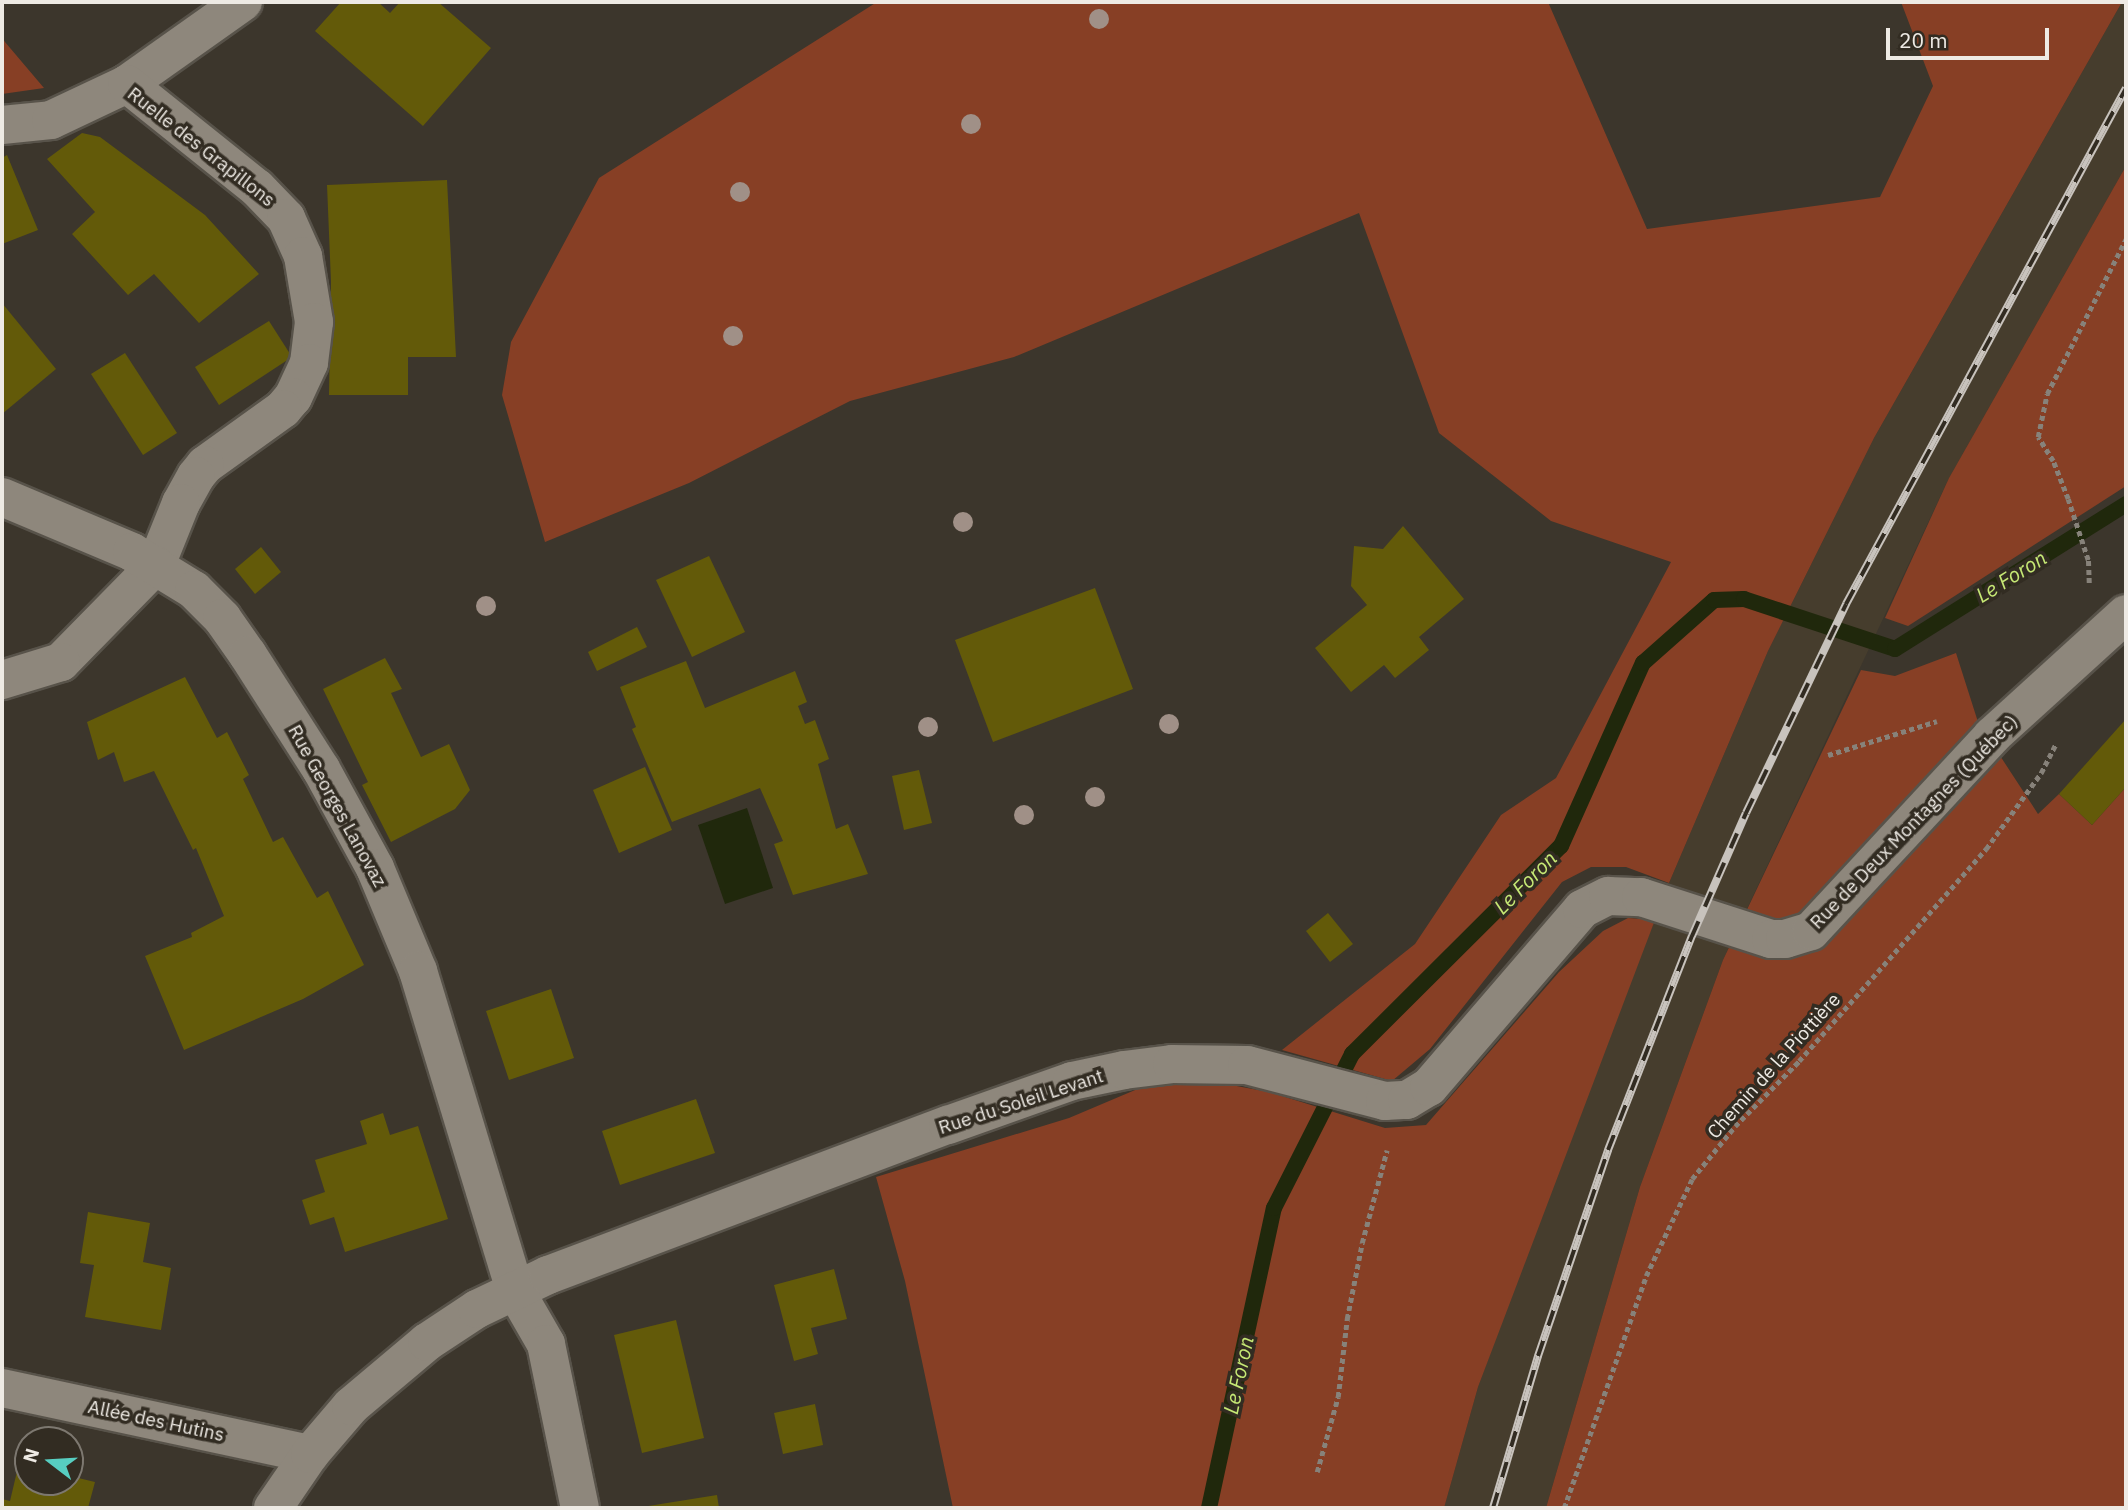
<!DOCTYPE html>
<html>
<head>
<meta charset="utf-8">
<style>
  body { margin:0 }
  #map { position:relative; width:2128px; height:1510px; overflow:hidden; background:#3c362c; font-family:"IBM Plex Sans",sans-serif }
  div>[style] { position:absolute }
  .built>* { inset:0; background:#463d2d }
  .green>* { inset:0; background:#873f25 }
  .water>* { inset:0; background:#20280c }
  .stream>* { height:16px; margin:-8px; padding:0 8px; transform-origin:8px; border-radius:8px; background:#20280c }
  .building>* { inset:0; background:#635a09 }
  .path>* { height:4.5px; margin-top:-2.25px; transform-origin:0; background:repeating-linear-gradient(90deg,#87827a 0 5px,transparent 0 8.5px) }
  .roads { filter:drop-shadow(2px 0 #58534a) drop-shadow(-2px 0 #58534a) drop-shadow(0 2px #58534a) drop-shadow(0 -2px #58534a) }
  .minor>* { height:38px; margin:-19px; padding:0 19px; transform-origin:19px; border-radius:19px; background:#8e877c }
  .rail>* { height:8px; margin-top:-4px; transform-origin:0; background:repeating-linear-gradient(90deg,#322c22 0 16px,#c8c3bd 0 32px); box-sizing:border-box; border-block:2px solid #c8c3bd }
  .trees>* { width:20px; height:20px; margin:-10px; border-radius:50%; background:#a09087 }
  span { translate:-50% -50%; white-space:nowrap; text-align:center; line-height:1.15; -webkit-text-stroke:7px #322c22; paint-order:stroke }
  .street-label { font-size:19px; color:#eeeae4 }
  .water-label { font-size:21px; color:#c6e875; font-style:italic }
  .frame { position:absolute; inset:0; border:4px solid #eeeae4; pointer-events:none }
  .north { position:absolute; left:14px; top:1426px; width:70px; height:70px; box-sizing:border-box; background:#322c22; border:2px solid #7d7870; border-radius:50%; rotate:287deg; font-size:19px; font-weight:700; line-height:28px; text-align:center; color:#eeeae4 }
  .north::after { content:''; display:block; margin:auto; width:24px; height:32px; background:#57cec1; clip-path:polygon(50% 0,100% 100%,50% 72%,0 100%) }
  .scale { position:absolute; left:1886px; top:28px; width:163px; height:32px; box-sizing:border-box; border:4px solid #eeeae4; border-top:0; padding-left:9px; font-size:21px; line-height:24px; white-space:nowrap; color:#eeeae4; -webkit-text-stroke:5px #322c22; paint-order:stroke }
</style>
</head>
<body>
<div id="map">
  <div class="built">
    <div style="clip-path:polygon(2122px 2px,2126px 2px,2126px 166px,1949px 478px,1723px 960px,1640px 1187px,1546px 1508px,1444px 1508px,1478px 1387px,1543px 1208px,1669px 883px,1768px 651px,1874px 438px)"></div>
  </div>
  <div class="green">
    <div style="clip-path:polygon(877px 2px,1548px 2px,1647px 229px,1880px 197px,1933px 86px,1901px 2px,2122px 2px,1874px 438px,1768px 651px,1669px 883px,1626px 867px,1591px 867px,1562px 882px,1430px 1049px,1392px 1081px,1282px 1050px,1415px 944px,1501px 815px,1556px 778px,1671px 562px,1551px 521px,1439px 433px,1359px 213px,1014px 357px,850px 401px,689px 483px,545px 542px,502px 395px,511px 342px,599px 178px)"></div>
    <div style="clip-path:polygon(2px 37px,5px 42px,44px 88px,2px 94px)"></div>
    <div style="clip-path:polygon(2126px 166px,2126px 486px,1908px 626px,1885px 618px,1949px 478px)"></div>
    <div style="clip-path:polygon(1956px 653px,1978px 722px,2038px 814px,2059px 794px,2092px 825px,2126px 787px,2126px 1508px,1546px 1508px,1640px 1187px,1723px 960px,1861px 670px,1895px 676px)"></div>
    <div style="clip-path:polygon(1628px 918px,1655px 920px,1478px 1387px,1444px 1508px,953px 1508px,905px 1281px,876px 1177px,1069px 1118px,1154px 1082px,1204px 1080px,1269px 1092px,1385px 1128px,1426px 1125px,1559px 972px,1603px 931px)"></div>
  </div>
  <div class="water">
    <div style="clip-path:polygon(747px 808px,773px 888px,725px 904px,698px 825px)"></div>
  </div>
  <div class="stream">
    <div style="left:1209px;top:1508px;width:307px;rotate:-77.8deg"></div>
    <div style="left:1274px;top:1208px;width:173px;rotate:-63.1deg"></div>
    <div style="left:1352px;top:1054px;width:295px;rotate:-44.9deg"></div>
    <div style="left:1561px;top:846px;width:201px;rotate:-65.9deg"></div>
    <div style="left:1643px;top:663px;width:95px;rotate:-41.6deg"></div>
    <div style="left:1714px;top:600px;width:30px;rotate:-2deg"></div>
    <div style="left:1744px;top:599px;width:159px;rotate:18.3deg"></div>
    <div style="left:1895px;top:649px;width:273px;rotate:-32.1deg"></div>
  </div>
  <div class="building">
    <div style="clip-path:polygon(341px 2px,378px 2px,390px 13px,400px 2px,438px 2px,491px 48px,423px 126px,315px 31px)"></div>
    <div style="clip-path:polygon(82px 133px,100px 137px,205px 215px,259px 274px,199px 323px,154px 274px,128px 295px,72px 234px,95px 212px,47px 159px)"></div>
    <div style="clip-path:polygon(7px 155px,38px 230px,2px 244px,2px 158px)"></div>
    <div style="clip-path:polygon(447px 180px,456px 357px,408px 357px,408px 395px,329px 395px,331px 282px,327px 185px)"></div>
    <div style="clip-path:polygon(2px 303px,56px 369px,2px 414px)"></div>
    <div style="clip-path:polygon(269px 321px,292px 357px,219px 405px,195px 367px)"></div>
    <div style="clip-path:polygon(125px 353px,177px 433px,143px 455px,91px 374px)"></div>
    <div style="clip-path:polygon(1403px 526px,1464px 599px,1419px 637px,1429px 650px,1395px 678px,1384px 665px,1351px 692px,1315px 648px,1367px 605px,1351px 586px,1354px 546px,1383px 549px)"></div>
    <div style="clip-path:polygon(261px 547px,281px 572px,255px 594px,235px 569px)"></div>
    <div style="clip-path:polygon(709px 556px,745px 632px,692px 657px,656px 580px)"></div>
    <div style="clip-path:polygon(1095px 588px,1133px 689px,993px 742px,955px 640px)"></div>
    <div style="clip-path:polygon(637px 627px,647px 647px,597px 671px,588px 652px)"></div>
    <div style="clip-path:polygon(385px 658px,402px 689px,391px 693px,421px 757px,449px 744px,470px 790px,455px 809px,391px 842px,362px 785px,368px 782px,323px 689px)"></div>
    <div style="clip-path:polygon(686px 661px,705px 708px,795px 671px,807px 702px,798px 706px,805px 724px,815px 720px,829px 759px,818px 764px,836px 829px,848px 824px,868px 874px,793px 895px,774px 844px,783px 841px,760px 788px,672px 822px,632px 729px,636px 727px,620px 687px)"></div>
    <div style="clip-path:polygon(185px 677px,217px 738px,227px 732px,249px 775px,243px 779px,273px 842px,283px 837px,317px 898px,328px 891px,364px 965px,303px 999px,184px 1050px,145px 956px,192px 937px,191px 933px,224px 916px,196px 848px,193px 850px,154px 771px,124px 782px,114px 752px,98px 760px,87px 722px)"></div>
    <div style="clip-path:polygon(2126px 719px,2126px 787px,2092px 825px,2059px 794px)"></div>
    <div style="clip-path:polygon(645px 767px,672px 830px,619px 853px,593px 790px)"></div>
    <div style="clip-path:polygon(919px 770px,932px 823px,904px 830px,892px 776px)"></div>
    <div style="clip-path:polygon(1328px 913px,1353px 944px,1330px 962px,1306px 931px)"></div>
    <div style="clip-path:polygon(551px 989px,574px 1058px,509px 1080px,486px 1011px)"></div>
    <div style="clip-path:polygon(696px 1099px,715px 1153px,620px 1185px,602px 1131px)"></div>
    <div style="clip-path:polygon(383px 1113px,390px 1135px,418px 1126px,448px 1219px,345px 1252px,334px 1217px,310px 1225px,302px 1200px,325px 1192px,315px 1160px,367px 1144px,360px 1121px)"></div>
    <div style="clip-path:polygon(88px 1212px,150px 1223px,143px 1262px,171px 1268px,161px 1330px,85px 1317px,94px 1265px,80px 1263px)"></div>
    <div style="clip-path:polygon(834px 1269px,847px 1319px,811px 1328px,818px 1354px,794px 1361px,774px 1285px)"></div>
    <div style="clip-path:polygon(676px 1320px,704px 1438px,642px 1453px,614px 1335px)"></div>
    <div style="clip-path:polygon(815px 1404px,823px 1445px,783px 1454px,774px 1413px)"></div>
    <div style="clip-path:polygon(19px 1463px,28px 1465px,28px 1482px,70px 1482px,70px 1476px,95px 1482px,88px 1508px,2px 1508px,2px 1499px,10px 1501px)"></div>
    <div style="clip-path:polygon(717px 1495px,719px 1508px,643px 1508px,642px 1507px)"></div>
  </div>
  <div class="path">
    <div style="left:2089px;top:583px;width:23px;rotate:-92deg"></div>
    <div style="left:2088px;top:560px;width:64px;rotate:-108.2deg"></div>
    <div style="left:2068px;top:499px;width:41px;rotate:-111.5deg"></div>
    <div style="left:2053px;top:461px;width:28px;rotate:-122deg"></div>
    <div style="left:2038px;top:437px;width:44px;rotate:-78.2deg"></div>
    <div style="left:2047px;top:394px;width:174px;rotate:-63deg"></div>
    <div style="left:1828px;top:755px;width:114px;rotate:-17.3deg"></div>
    <div style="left:1317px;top:1472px;width:78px;rotate:-74.4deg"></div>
    <div style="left:1338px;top:1397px;width:79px;rotate:-83.4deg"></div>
    <div style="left:1347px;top:1319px;width:77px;rotate:-78.8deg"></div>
    <div style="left:1362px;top:1243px;width:96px;rotate:-75deg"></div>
    <div style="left:1564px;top:1508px;width:246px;rotate:-70.5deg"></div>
    <div style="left:1646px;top:1276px;width:107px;rotate:-64.6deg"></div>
    <div style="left:1692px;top:1179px;width:68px;rotate:-50.9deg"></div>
    <div style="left:1735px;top:1126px;width:91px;rotate:-45.4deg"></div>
    <div style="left:1799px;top:1061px;width:283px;rotate:-48.6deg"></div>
    <div style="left:1986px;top:849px;width:94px;rotate:-54.1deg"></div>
    <div style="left:2041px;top:773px;width:31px;rotate:-63deg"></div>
  </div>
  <div class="roads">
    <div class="minor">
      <div style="left:127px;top:84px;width:142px;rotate:-35.3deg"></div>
      <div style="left:2px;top:125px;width:49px;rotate:-5.8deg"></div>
      <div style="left:51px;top:120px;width:84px;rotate:-25.3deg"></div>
      <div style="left:127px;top:84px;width:166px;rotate:38.7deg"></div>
      <div style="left:257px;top:188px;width:42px;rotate:46deg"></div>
      <div style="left:286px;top:218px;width:42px;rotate:65.9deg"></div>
      <div style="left:303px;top:256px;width:67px;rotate:80.5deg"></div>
      <div style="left:314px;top:322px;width:41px;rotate:97deg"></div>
      <div style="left:309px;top:363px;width:38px;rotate:115deg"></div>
      <div style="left:293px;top:397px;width:16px;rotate:130deg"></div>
      <div style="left:283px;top:409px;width:96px;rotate:144.3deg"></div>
      <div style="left:205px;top:465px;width:14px;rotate:129deg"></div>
      <div style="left:196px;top:476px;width:31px;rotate:119deg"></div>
      <div style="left:181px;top:503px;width:67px;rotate:112deg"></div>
      <div style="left:156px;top:565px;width:136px;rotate:134.4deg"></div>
      <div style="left:61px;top:662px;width:62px;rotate:163deg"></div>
      <div style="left:2px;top:497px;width:141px;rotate:22.9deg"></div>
      <div style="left:132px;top:552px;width:73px;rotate:31.5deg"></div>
      <div style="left:194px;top:590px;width:40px;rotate:45deg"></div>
      <div style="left:222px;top:618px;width:45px;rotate:54.9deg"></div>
      <div style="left:248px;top:655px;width:135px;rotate:57.4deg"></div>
      <div style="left:321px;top:769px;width:113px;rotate:61.4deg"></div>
      <div style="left:375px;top:868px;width:112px;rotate:67.3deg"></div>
      <div style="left:418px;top:971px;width:333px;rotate:73.1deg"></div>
      <div style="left:515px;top:1290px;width:62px;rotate:60.1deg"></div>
      <div style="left:546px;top:1344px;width:167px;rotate:78.3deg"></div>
      <div style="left:2px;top:1388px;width:315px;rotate:12.1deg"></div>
      <div style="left:273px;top:1508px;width:65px;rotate:-55.6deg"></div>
      <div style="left:310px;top:1454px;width:63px;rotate:-49.5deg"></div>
      <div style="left:351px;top:1406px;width:99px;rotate:-40.1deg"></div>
      <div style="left:427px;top:1342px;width:60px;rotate:-33.4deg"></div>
      <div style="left:477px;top:1309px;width:79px;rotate:-25.6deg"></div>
      <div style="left:548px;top:1275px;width:427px;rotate:-20.6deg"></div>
      <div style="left:948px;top:1125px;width:132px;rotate:-19.5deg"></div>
      <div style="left:1072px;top:1081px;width:53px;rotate:-11.9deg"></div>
      <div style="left:1124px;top:1070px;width:48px;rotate:-7.1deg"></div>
      <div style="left:1172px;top:1064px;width:75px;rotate:0.8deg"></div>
      <div style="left:1247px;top:1065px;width:143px;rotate:14.6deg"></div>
      <div style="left:1385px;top:1101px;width:22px;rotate:-3deg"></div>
      <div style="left:1407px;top:1100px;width:26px;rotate:-31deg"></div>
      <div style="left:1429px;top:1087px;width:235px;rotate:-49.3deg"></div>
      <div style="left:1582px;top:909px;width:29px;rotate:-27deg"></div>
      <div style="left:1608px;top:896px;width:33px;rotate:2deg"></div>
      <div style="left:1641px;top:897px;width:137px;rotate:17.9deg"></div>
      <div style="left:1771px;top:939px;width:14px"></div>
      <div style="left:1785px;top:939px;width:27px;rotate:-17deg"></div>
      <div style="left:1811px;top:931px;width:266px;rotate:-47.1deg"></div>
      <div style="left:1992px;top:736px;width:181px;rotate:-42.3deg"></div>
    </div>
  </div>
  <div class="rail">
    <div style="left:1493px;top:1508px;width:159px;rotate:-73.5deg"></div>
    <div style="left:1538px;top:1356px;width:218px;rotate:-71.2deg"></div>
    <div style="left:1608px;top:1150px;width:230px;rotate:-68.6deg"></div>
    <div style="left:1692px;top:936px;width:134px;rotate:-66.3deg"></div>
    <div style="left:1746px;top:813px;width:232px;rotate:-64.4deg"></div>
    <div style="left:1846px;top:604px;width:587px;rotate:-61.51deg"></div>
  </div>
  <div class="trees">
    <div style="left:1099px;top:19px"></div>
    <div style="left:971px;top:124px"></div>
    <div style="left:740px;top:192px"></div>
    <div style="left:733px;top:336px"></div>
    <div style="left:963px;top:522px"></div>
    <div style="left:486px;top:606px"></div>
    <div style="left:1169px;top:724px"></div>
    <div style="left:928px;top:727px"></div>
    <div style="left:1095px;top:797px"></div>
    <div style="left:1024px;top:815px"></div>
  </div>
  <div class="street-label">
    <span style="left:201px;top:147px;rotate:38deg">Ruelle des Grapillons</span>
    <span style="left:337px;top:806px;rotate:61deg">Rue Georges Lanovaz</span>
    <span style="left:1914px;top:822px;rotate:-46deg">Rue de Deux Montagnes (Québec)</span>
    <span style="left:1774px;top:1066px;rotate:-48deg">Chemin de la Piottière</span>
    <span style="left:1021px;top:1102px;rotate:-18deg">Rue du Soleil Levant</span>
    <span style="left:156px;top:1421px;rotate:12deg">Allée des Hutins</span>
  </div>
  <div class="water-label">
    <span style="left:2011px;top:576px;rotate:-32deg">Le Foron</span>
    <span style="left:1525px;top:882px;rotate:-45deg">Le Foron</span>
    <span style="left:1238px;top:1375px;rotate:-78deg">Le Foron</span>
  </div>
  <div class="frame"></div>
  <div class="north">N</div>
  <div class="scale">20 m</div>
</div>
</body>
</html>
